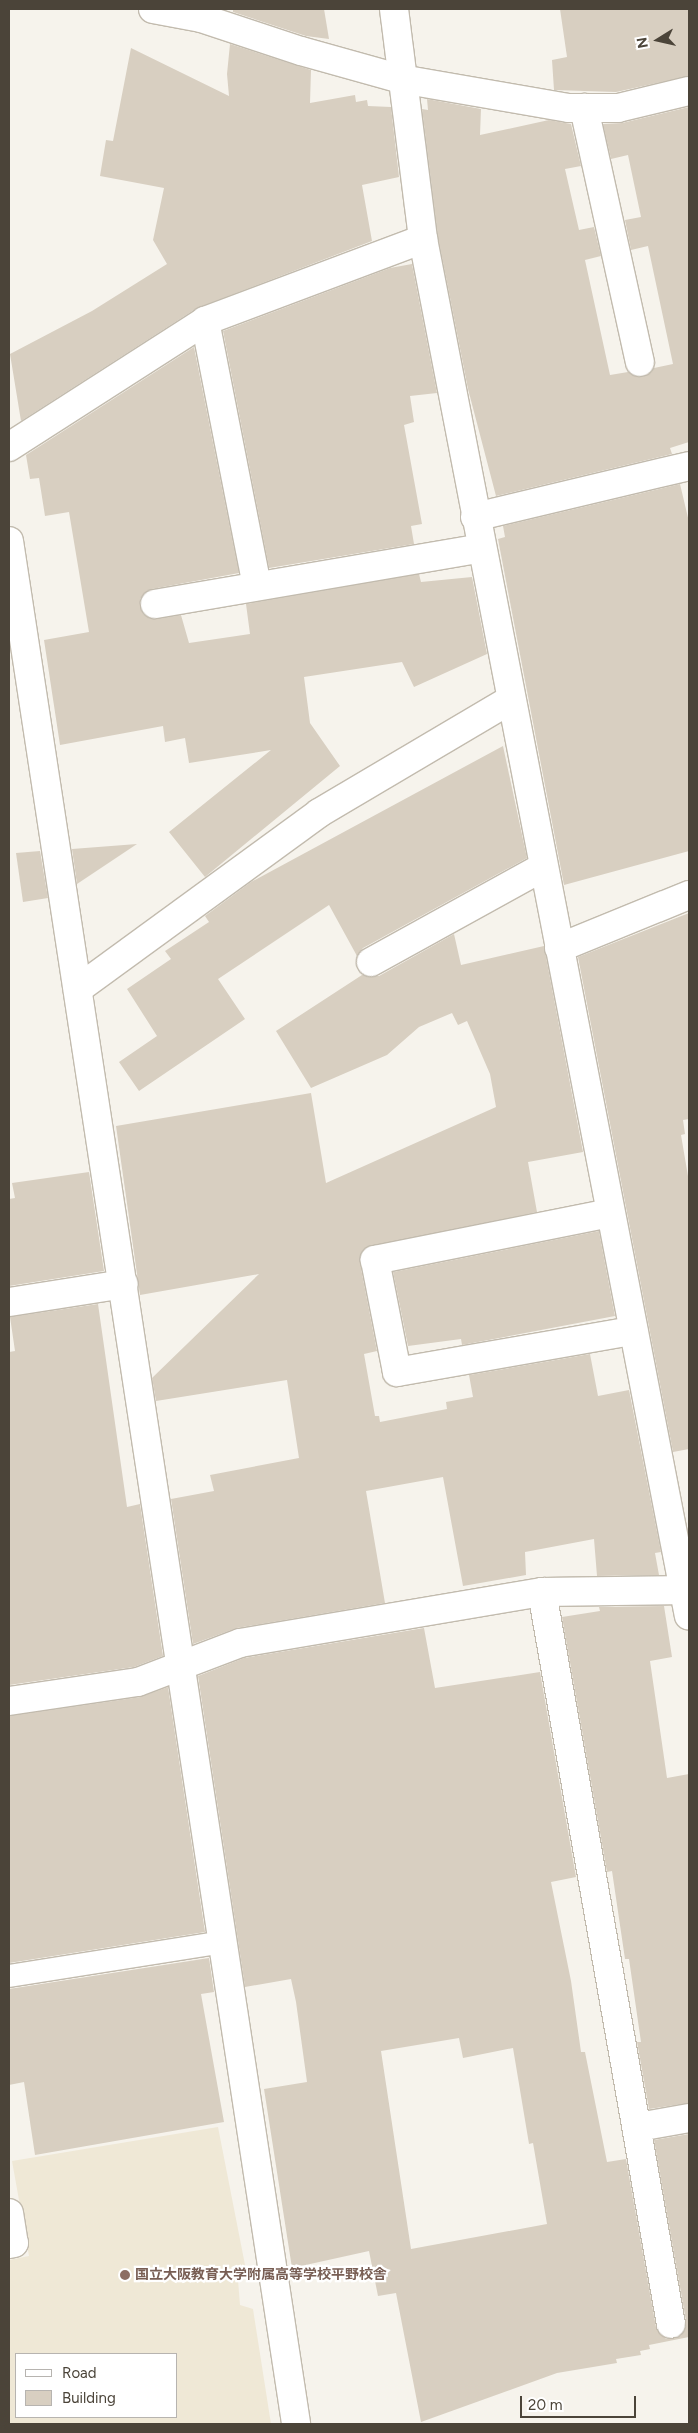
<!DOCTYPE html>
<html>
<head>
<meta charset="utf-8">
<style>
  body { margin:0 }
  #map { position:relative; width:698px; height:2433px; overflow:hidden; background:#f6f3ec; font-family:Figtree,"Noto Sans JP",sans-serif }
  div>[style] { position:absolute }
  .education>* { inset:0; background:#efe8d6 }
  .building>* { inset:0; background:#d8cfc1 }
  .roads { filter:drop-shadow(1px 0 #c2bbae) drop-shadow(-1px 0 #c2bbae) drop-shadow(0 1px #c2bbae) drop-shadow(0 -1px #c2bbae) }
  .service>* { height:22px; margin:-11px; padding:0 11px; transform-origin:11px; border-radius:11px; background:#fff }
  .minor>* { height:28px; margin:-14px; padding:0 14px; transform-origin:14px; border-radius:14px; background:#fff }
  .tertiary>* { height:28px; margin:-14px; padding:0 14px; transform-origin:14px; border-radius:14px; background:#fff }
  .dots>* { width:14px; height:14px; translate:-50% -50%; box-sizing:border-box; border:2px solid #fff; border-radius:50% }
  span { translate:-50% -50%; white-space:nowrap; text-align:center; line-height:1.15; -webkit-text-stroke:4.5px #fff; paint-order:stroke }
  .education-label { font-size:14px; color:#785e54; font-weight:700 }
  .left { translate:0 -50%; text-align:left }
  .frame { position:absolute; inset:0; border:10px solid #4b4439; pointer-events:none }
  .legend { position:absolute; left:15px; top:2353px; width:162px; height:65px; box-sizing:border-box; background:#fff; border:1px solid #b7b4b0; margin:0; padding:6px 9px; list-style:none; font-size:15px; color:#4b4439 }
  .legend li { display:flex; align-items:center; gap:10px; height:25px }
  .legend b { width:25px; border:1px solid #b7b4b0 }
  .north { position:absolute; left:633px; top:15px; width:50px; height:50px; -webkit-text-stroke:4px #fff; paint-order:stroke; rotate:260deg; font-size:14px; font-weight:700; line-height:20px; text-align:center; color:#4b4439 }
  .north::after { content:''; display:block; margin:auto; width:18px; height:22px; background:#4b4439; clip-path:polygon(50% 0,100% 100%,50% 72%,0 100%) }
  .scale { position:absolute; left:520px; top:2396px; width:116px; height:22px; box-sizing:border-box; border:2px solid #4b4439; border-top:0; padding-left:6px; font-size:15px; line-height:18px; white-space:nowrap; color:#4b4439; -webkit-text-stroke:4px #fff; paint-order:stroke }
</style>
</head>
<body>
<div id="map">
  <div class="education">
    <div style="clip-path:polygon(evenodd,218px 2127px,246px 2270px,238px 2280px,240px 2305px,253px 2309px,271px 2424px,9px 2424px,9px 2260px,29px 2256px,12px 2161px,218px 2127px,16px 2354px,176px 2354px,176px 2417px,16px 2417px,16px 2354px)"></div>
  </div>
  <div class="building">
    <div style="clip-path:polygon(233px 9px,324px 9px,329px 39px,306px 36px,233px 12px)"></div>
    <div style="clip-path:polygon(560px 9px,689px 9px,689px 76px,616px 92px,554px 90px,552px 60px,567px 57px)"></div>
    <div style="clip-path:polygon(230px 44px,311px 70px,310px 103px,355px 95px,356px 102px,367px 100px,368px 106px,391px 107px,399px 177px,362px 185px,372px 241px,197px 308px,21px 421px,10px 354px,92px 311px,167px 264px,153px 240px,164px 188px,100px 176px,106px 140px,113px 141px,131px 48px,229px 96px,227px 74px)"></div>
    <div style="clip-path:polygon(427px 99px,481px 109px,480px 135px,549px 120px,571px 124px,581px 166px,565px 169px,579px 230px,594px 227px,601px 256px,585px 260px,610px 375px,628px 372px,643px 377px,654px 368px,673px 364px,648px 246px,631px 250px,625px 220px,641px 217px,628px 155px,611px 159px,603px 124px,622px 123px,689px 107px,689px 442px,670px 448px,672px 454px,496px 496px,468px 389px,438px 237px,422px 109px,428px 110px)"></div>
    <div style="clip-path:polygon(412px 264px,437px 393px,410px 396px,414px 422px,404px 425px,422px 524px,411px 526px,414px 544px,269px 568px,223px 331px,390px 268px)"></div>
    <div style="clip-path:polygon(194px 347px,239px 573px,152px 589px,140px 599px,143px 614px,157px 619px,181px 615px,189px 643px,250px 634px,246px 604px,419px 574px,421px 582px,472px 577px,487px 654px,414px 687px,402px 662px,304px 677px,310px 723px,340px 766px,205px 877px,169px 832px,271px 750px,189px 763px,185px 738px,165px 742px,163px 726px,60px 745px,44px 640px,89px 632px,69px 512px,45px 516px,39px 478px,30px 479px,26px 455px)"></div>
    <div style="clip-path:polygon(680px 484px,689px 522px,689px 851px,564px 885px,498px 539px,505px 537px,503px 526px)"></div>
    <div style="clip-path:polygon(503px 746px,527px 858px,363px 948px,357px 956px,329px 905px,218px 979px,245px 1019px,139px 1091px,119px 1062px,157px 1036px,127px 989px,171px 959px,165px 951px,209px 922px,205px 916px,251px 882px)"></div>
    <div style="clip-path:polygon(137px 844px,77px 884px,72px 849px)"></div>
    <div style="clip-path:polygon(40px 851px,48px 898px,23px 902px,16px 853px)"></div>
    <div style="clip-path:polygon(689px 913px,689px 1119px,683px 1120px,685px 1134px,681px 1135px,689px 1182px,689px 1449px,673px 1452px,578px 957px)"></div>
    <div style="clip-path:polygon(454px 934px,461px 965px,544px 946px,583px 1152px,528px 1162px,537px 1212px,364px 1249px,360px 1263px,377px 1351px,364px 1354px,375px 1416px,379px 1416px,380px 1422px,447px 1409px,446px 1402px,473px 1397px,469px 1375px,590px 1354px,598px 1396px,629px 1390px,661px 1552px,655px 1553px,659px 1575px,597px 1576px,594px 1539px,525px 1552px,526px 1575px,463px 1586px,443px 1477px,366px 1491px,385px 1603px,237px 1628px,193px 1644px,171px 1499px,214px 1491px,210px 1475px,299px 1458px,287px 1380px,156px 1401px,152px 1378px,259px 1274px,140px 1295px,116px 1126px,311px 1093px,326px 1183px,496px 1107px,490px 1074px,467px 1021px,458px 1025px,452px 1013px,419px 1027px,387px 1055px,311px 1088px,276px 1031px,362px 975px,379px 976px)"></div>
    <div style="clip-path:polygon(89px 1172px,104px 1271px,9px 1286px,9px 1199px,15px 1198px,12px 1183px)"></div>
    <div style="clip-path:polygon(599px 1231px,615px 1316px,462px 1345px,461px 1339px,408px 1346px,393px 1272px)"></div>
    <div style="clip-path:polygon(98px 1304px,127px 1507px,140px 1504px,163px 1656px,134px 1667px,9px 1685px,9px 1352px,15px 1351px,10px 1317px)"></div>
    <div style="clip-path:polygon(664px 1606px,672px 1657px,650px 1661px,667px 1778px,689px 1774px,689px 2103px,649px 2109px,637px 2042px,641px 2042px,629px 1959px,625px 1959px,612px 1871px,607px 1872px,562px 1617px,600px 1611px,599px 1607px)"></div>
    <div style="clip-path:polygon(evenodd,424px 1628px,435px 1688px,540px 1672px,576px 1877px,551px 1882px,571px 1981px,581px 2052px,585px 2052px,607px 2162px,626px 2159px,656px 2327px,666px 2339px,681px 2336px,686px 2321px,654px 2140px,689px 2134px,689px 2337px,649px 2345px,650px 2349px,640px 2351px,641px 2355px,616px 2359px,617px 2363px,557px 2373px,421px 2422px,396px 2293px,378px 2296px,369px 2251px,292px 2268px,264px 2089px,307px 2082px,296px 2002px,291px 1979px,245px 1987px,198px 1676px,244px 1658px,424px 1628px,459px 2038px,463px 2058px,513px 2048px,529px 2144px,533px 2143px,547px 2224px,411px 2249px,381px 2051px,459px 2038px)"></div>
    <div style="clip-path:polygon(168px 1687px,205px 1932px,9px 1963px,9px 1716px,140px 1697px)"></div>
    <div style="clip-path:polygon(209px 1958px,214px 1992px,201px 1994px,224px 2122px,35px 2155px,24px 2082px,9px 2085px,9px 1989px)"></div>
  </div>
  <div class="roads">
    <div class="service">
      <div style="left:9px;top:1976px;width:218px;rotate:-9deg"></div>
    </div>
    <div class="minor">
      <div style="left:153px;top:9px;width:49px;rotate:10.6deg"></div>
      <div style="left:201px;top:18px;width:105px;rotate:18.3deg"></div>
      <div style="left:301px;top:51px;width:104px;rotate:15.6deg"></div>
      <div style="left:401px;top:79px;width:170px;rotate:9.8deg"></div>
      <div style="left:569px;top:108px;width:49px"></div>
      <div style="left:618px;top:108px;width:73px;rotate:-13.5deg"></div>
      <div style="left:394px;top:9px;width:232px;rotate:82.8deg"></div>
      <div style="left:423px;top:239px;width:1402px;rotate:79.07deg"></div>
      <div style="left:584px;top:108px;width:260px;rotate:77.6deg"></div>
      <div style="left:205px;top:321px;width:270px;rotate:78.9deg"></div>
      <div style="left:9px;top:447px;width:233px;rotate:-32.7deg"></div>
      <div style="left:205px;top:321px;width:233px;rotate:-20.6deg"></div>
      <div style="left:475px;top:517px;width:220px;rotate:-13.4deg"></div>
      <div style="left:155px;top:604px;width:331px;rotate:-9.7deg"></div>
      <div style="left:559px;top:948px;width:140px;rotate:-22.2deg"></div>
      <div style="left:371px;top:962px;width:196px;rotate:-28.9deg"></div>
      <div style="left:78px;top:989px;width:298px;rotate:-36.1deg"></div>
      <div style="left:319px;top:813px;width:222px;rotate:-30.6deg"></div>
      <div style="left:610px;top:1213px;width:240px;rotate:168.7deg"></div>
      <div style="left:375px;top:1260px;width:114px;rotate:78.9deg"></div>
      <div style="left:397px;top:1372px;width:240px;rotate:-9.9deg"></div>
      <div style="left:9px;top:1302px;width:116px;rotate:-8.9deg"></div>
      <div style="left:542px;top:1592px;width:743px;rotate:80.01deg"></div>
      <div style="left:9px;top:1701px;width:130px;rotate:-8.4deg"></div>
      <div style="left:138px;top:1682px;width:109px;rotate:-20.9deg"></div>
      <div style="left:240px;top:1643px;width:306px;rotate:-9.6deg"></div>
      <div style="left:542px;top:1592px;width:147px;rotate:-0.8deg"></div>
      <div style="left:638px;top:2127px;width:52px;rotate:-10deg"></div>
      <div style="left:9px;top:2213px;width:30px;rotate:81deg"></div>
      <div style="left:14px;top:2243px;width:5px;rotate:169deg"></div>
    </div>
    <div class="tertiary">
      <div style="left:9px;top:541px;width:1905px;rotate:81.33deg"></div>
    </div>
  </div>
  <div class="dots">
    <div style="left:125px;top:2275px;background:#8d6e63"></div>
  </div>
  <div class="education-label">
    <span class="left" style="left:135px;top:2275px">国立大阪教育大学附属高等学校平野校舎</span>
  </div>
  <div class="frame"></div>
  <ul class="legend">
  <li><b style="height:6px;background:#fff"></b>Road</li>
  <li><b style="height:14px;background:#d8cfc1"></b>Building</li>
  </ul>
  <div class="north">N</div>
  <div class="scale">20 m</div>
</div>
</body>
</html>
